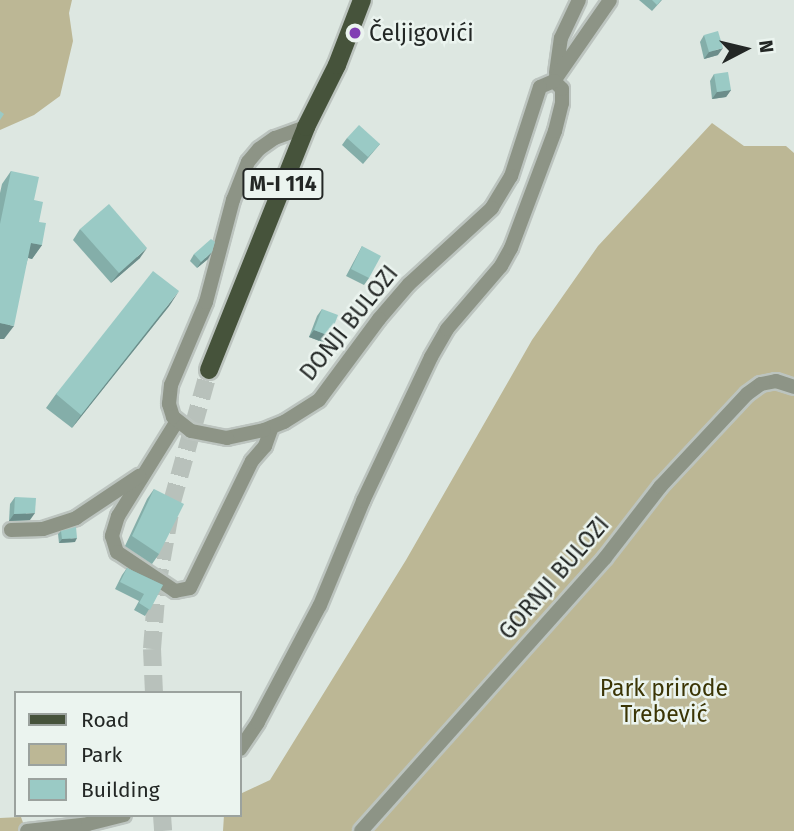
<!DOCTYPE html>
<html>
<head>
<meta charset="utf-8">
<style>
  body { margin:0 }
  #map { position:relative; width:794px; height:831px; overflow:hidden; background:#dde7e1; font-family:"Fira Sans",sans-serif }
  div>[style] { position:absolute }
  .green>* { inset:0; background:#bcb795 }
  .major-tunnel>* { height:18px; margin-top:-9px; transform-origin:0; background:repeating-linear-gradient(90deg,#b8c1bb 0 18px,transparent 0 27px) }
  .roads { filter:drop-shadow(2px 0 #bcc4bf) drop-shadow(-2px 0 #bcc4bf) drop-shadow(0 2px #bcc4bf) drop-shadow(0 -2px #bcc4bf) }
  .minor>* { height:14px; margin:-7px; padding:0 7px; transform-origin:7px; border-radius:7px; background:#8d9486 }
  .major>* { height:18px; margin:-9px; padding:0 9px; transform-origin:9px; border-radius:9px; background:#46533b }
  .wall>* { inset:0; background:#84aea9 }
  .shaded-wall>* { inset:0; background:#6c8d8a }
  .building>* { inset:0; background:#9acac5 }
  .dots>* { width:19px; height:19px; translate:-50% -50%; box-sizing:border-box; border:4px solid #ebf4ef; border-radius:50% }
  span { translate:-50% -50%; white-space:nowrap; text-align:center; line-height:1.15; -webkit-text-stroke:5px #ebf4ef; paint-order:stroke }
  .shield-label span { padding:2px 5px; background:#ebf4ef; border:2px solid; border-radius:5px; -webkit-text-stroke-width:0 }
  .shield-label { font-size:21px; color:#232725; font-weight:700 }
  .poi-label { font-size:23px; color:#232725 }
  .left { translate:0 -50%; text-align:left }
  .street-label { font-size:23px; color:#232725 }
  .park-label { font-size:23px; color:#3b3505 }
  .legend { position:absolute; left:14px; top:691px; width:228px; height:126px; box-sizing:border-box; background:#ebf4ef; border:2px solid #9ba29e; margin:0; padding:9px 12px; list-style:none; font-size:21px; color:#232725 }
  .legend li { display:flex; align-items:center; gap:14px; height:35px }
  .legend b { width:35px; border:2px solid #9ba29e }
  .north { position:absolute; left:710px; top:14px; width:70px; height:70px; -webkit-text-stroke:5px #ebf4ef; paint-order:stroke; rotate:83deg; font-size:19px; font-weight:700; line-height:28px; text-align:center; color:#232725 }
  .north::after { content:''; display:block; margin:auto; width:24px; height:32px; background:#232725; clip-path:polygon(50% 0,100% 100%,50% 72%,0 100%) }
</style>
</head>
<body>
<div id="map">
  <div class="green">
    <div style="clip-path:polygon(0 0,72px 0,69px 13px,73px 41px,60px 96px,34px 115px,0 130px)"></div>
    <div style="clip-path:polygon(712px 123px,744px 146px,786px 146px,794px 153px,794px 831px,223px 831px,224px 815px,240px 815px,240px 794px,270px 780px,406px 560px,532px 340px,598px 246px)"></div>
    <div style="clip-path:polygon(21px 817px,26px 831px,0 831px,0 818px)"></div>
  </div>
  <div class="major-tunnel">
    <div style="left:154px;top:693px;width:44px;rotate:-92.6deg"></div>
    <div style="left:152px;top:649px;width:63px;rotate:-85.5deg"></div>
    <div style="left:157px;top:586px;width:85px;rotate:-79.9deg"></div>
    <div style="left:172px;top:502px;width:137px;rotate:-74.3deg"></div>
    <div style="left:162px;top:815px;width:16px;rotate:86deg"></div>
  </div>
  <div class="roads">
    <div class="minor">
      <div style="left:556px;top:73px;width:35px;rotate:-82deg"></div>
      <div style="left:561px;top:38px;width:42px;rotate:-64.7deg"></div>
      <div style="left:554px;top:81px;width:98px;rotate:-55.3deg"></div>
      <div style="left:177px;top:421px;width:112px;rotate:121.8deg"></div>
      <div style="left:118px;top:516px;width:21px;rotate:107deg"></div>
      <div style="left:112px;top:536px;width:17px;rotate:73deg"></div>
      <div style="left:117px;top:552px;width:70px;rotate:33.9deg"></div>
      <div style="left:175px;top:591px;width:15px;rotate:-11deg"></div>
      <div style="left:190px;top:588px;width:141px;rotate:-64deg"></div>
      <div style="left:252px;top:461px;width:20px;rotate:-49deg"></div>
      <div style="left:265px;top:446px;width:20px;rotate:-70deg"></div>
      <div style="left:11px;top:530px;width:32px;rotate:-2deg"></div>
      <div style="left:43px;top:529px;width:35px;rotate:-18deg"></div>
      <div style="left:76px;top:518px;width:76px;rotate:-33.7deg"></div>
      <div style="left:240px;top:749px;width:32px;rotate:-56deg"></div>
      <div style="left:258px;top:722px;width:132px;rotate:-62.1deg"></div>
      <div style="left:320px;top:605px;width:113px;rotate:-67.5deg"></div>
      <div style="left:363px;top:501px;width:159px;rotate:-64.7deg"></div>
      <div style="left:431px;top:357px;width:32px;rotate:-60deg"></div>
      <div style="left:447px;top:329px;width:83px;rotate:-49.4deg"></div>
      <div style="left:501px;top:266px;width:21px;rotate:-61deg"></div>
      <div style="left:511px;top:248px;width:125px;rotate:-69.4deg"></div>
      <div style="left:555px;top:131px;width:29px;rotate:-76deg"></div>
      <div style="left:562px;top:103px;width:14px;rotate:-90deg"></div>
      <div style="left:562px;top:89px;width:11px;rotate:-135deg"></div>
      <div style="left:554px;top:81px;width:15px;rotate:157deg"></div>
      <div style="left:540px;top:87px;width:94px;rotate:108deg"></div>
      <div style="left:511px;top:176px;width:37px;rotate:121deg"></div>
      <div style="left:492px;top:208px;width:113px;rotate:137.5deg"></div>
      <div style="left:409px;top:284px;width:46px;rotate:130.6deg"></div>
      <div style="left:379px;top:319px;width:101px;rotate:126.5deg"></div>
      <div style="left:319px;top:400px;width:41px;rotate:147.8deg"></div>
      <div style="left:284px;top:422px;width:22px;rotate:158deg"></div>
      <div style="left:264px;top:430px;width:38px;rotate:168deg"></div>
      <div style="left:227px;top:438px;width:37px;rotate:-169deg"></div>
      <div style="left:191px;top:431px;width:23px;rotate:-142deg"></div>
      <div style="left:173px;top:417px;width:14px;rotate:-107deg"></div>
      <div style="left:169px;top:404px;width:19px;rotate:-84deg"></div>
      <div style="left:171px;top:385px;width:90px;rotate:-67.1deg"></div>
      <div style="left:206px;top:302px;width:106px;rotate:-75.2deg"></div>
      <div style="left:233px;top:200px;width:41px;rotate:-68.5deg"></div>
      <div style="left:248px;top:162px;width:17px;rotate:-50deg"></div>
      <div style="left:259px;top:149px;width:19px;rotate:-35deg"></div>
      <div style="left:275px;top:138px;width:33px;rotate:-20deg"></div>
      <div style="left:27px;top:831px;width:61px;rotate:-6.5deg"></div>
      <div style="left:88px;top:824px;width:37px;rotate:-14deg"></div>
      <div style="left:361px;top:831px;width:366px;rotate:-48.2deg"></div>
      <div style="left:605px;top:558px;width:90px;rotate:-52.2deg"></div>
      <div style="left:660px;top:487px;width:127px;rotate:-46.9deg"></div>
      <div style="left:747px;top:394px;width:17px;rotate:-36deg"></div>
      <div style="left:761px;top:384px;width:15px;rotate:-11deg"></div>
      <div style="left:776px;top:381px;width:19px;rotate:18deg"></div>
    </div>
    <div class="major">
      <div style="left:209px;top:370px;width:262px;rotate:-68.2deg"></div>
      <div style="left:306px;top:127px;width:69px;rotate:-63.4deg"></div>
      <div style="left:337px;top:65px;width:70px;rotate:-69deg"></div>
    </div>
  </div>
  <div class="wall">
    <div style="clip-path:polygon(639px 0,662px 0,652px 11px)"></div>
    <div style="clip-path:polygon(704px 35px,718px 55px,704px 59px,700px 42px)"></div>
    <div style="clip-path:polygon(714px 74px,731px 90px,726px 97px,712px 99px,710px 81px)"></div>
    <div style="clip-path:polygon(347px 138px,380px 144px,363px 164px,342px 145px)"></div>
    <div style="clip-path:polygon(11px 171px,34px 200px,39px 222px,42px 245px,32px 259px,28px 258px,4px 339px,0 339px,0 193px,2px 184px)"></div>
    <div style="clip-path:polygon(80px 229px,140px 258px,111px 283px,73px 240px)"></div>
    <div style="clip-path:polygon(362px 246px,369px 278px,364px 285px,346px 276px)"></div>
    <div style="clip-path:polygon(194px 254px,208px 259px,197px 268px,190px 261px)"></div>
    <div style="clip-path:polygon(170px 305px,72px 428px,46px 408px,56px 394px)"></div>
    <div style="clip-path:polygon(322px 309px,330px 336px,325px 343px,309px 337px,317px 316px)"></div>
    <div style="clip-path:polygon(154px 489px,159px 554px,152px 564px,125px 546px,147px 499px)"></div>
    <div style="clip-path:polygon(15px 497px,30px 520px,9px 521px,10px 504px)"></div>
    <div style="clip-path:polygon(61px 531px,75px 542px,59px 543px,58px 534px)"></div>
    <div style="clip-path:polygon(127px 568px,163px 585px,145px 616px,134px 610px,139px 601px,115px 589px,122px 575px)"></div>
  </div>
  <div class="shaded-wall">
    <div style="clip-path:polygon(723px 48px,718px 55px,704px 59px,709px 52px)"></div>
    <div style="clip-path:polygon(731px 90px,726px 97px,712px 99px,717px 92px)"></div>
    <div style="clip-path:polygon(31px 243px,42px 245px,32px 259px,22px 256px)"></div>
    <div style="clip-path:polygon(147px 248px,140px 258px,111px 283px,119px 273px)"></div>
    <div style="clip-path:polygon(212px 252px,208px 259px,197px 268px,201px 262px)"></div>
    <div style="clip-path:polygon(179px 291px,170px 305px,72px 428px,81px 415px)"></div>
    <div style="clip-path:polygon(0 323px,14px 326px,4px 339px,0 339px)"></div>
    <div style="clip-path:polygon(314px 330px,330px 336px,325px 343px,309px 337px)"></div>
    <div style="clip-path:polygon(35px 513px,30px 520px,9px 521px,14px 514px)"></div>
    <div style="clip-path:polygon(77px 538px,75px 542px,59px 543px,62px 539px)"></div>
  </div>
  <div class="building">
    <div style="clip-path:polygon(652px 0,661px 0,657px 5px)"></div>
    <div style="clip-path:polygon(718px 31px,723px 48px,709px 52px,704px 35px)"></div>
    <div style="clip-path:polygon(728px 72px,731px 90px,717px 92px,714px 74px)"></div>
    <div style="clip-path:polygon(0 111px,4px 114px,0 120px)"></div>
    <div style="clip-path:polygon(359px 125px,380px 144px,368px 157px,347px 138px)"></div>
    <div style="clip-path:polygon(11px 171px,39px 177px,34px 200px,43px 202px,39px 222px,46px 223px,42px 245px,31px 243px,14px 326px,0 323px,0 224px)"></div>
    <div style="clip-path:polygon(109px 204px,147px 248px,119px 273px,80px 229px)"></div>
    <div style="clip-path:polygon(211px 239px,215px 242px,212px 252px,201px 262px,194px 254px)"></div>
    <div style="clip-path:polygon(362px 246px,381px 256px,369px 278px,351px 269px)"></div>
    <div style="clip-path:polygon(153px 271px,179px 291px,81px 415px,56px 394px)"></div>
    <div style="clip-path:polygon(322px 309px,338px 315px,330px 336px,314px 330px)"></div>
    <div style="clip-path:polygon(154px 489px,184px 504px,159px 554px,132px 536px)"></div>
    <div style="clip-path:polygon(15px 497px,36px 498px,35px 513px,14px 514px)"></div>
    <div style="clip-path:polygon(76px 527px,77px 538px,62px 539px,61px 531px)"></div>
    <div style="clip-path:polygon(127px 568px,163px 585px,150px 610px,139px 603px,144px 594px,120px 582px)"></div>
  </div>
  <div class="dots">
    <div style="left:355px;top:33px;background:#813fb3"></div>
  </div>
  <div class="shield-label">
    <span style="left:283px;top:184px">M-I 114</span>
  </div>
  <div class="poi-label">
    <span class="left" style="left:369px;top:33px">Čeljigovići</span>
  </div>
  <div class="street-label">
    <span style="left:349px;top:323px;rotate:-51deg">DONJI BULOZI</span>
    <span style="left:554px;top:578px;rotate:-49deg">GORNJI BULOZI</span>
  </div>
  <div class="park-label">
    <span style="left:664px;top:701px">Park prirode<br>Trebević</span>
  </div>
  <ul class="legend">
  <li><b style="height:9px;background:#46533b"></b>Road</li>
  <li><b style="height:19px;background:#bcb795"></b>Park</li>
  <li><b style="height:19px;background:#9acac5"></b>Building</li>
  </ul>
  <div class="north">N</div>
</div>
</body>
</html>
